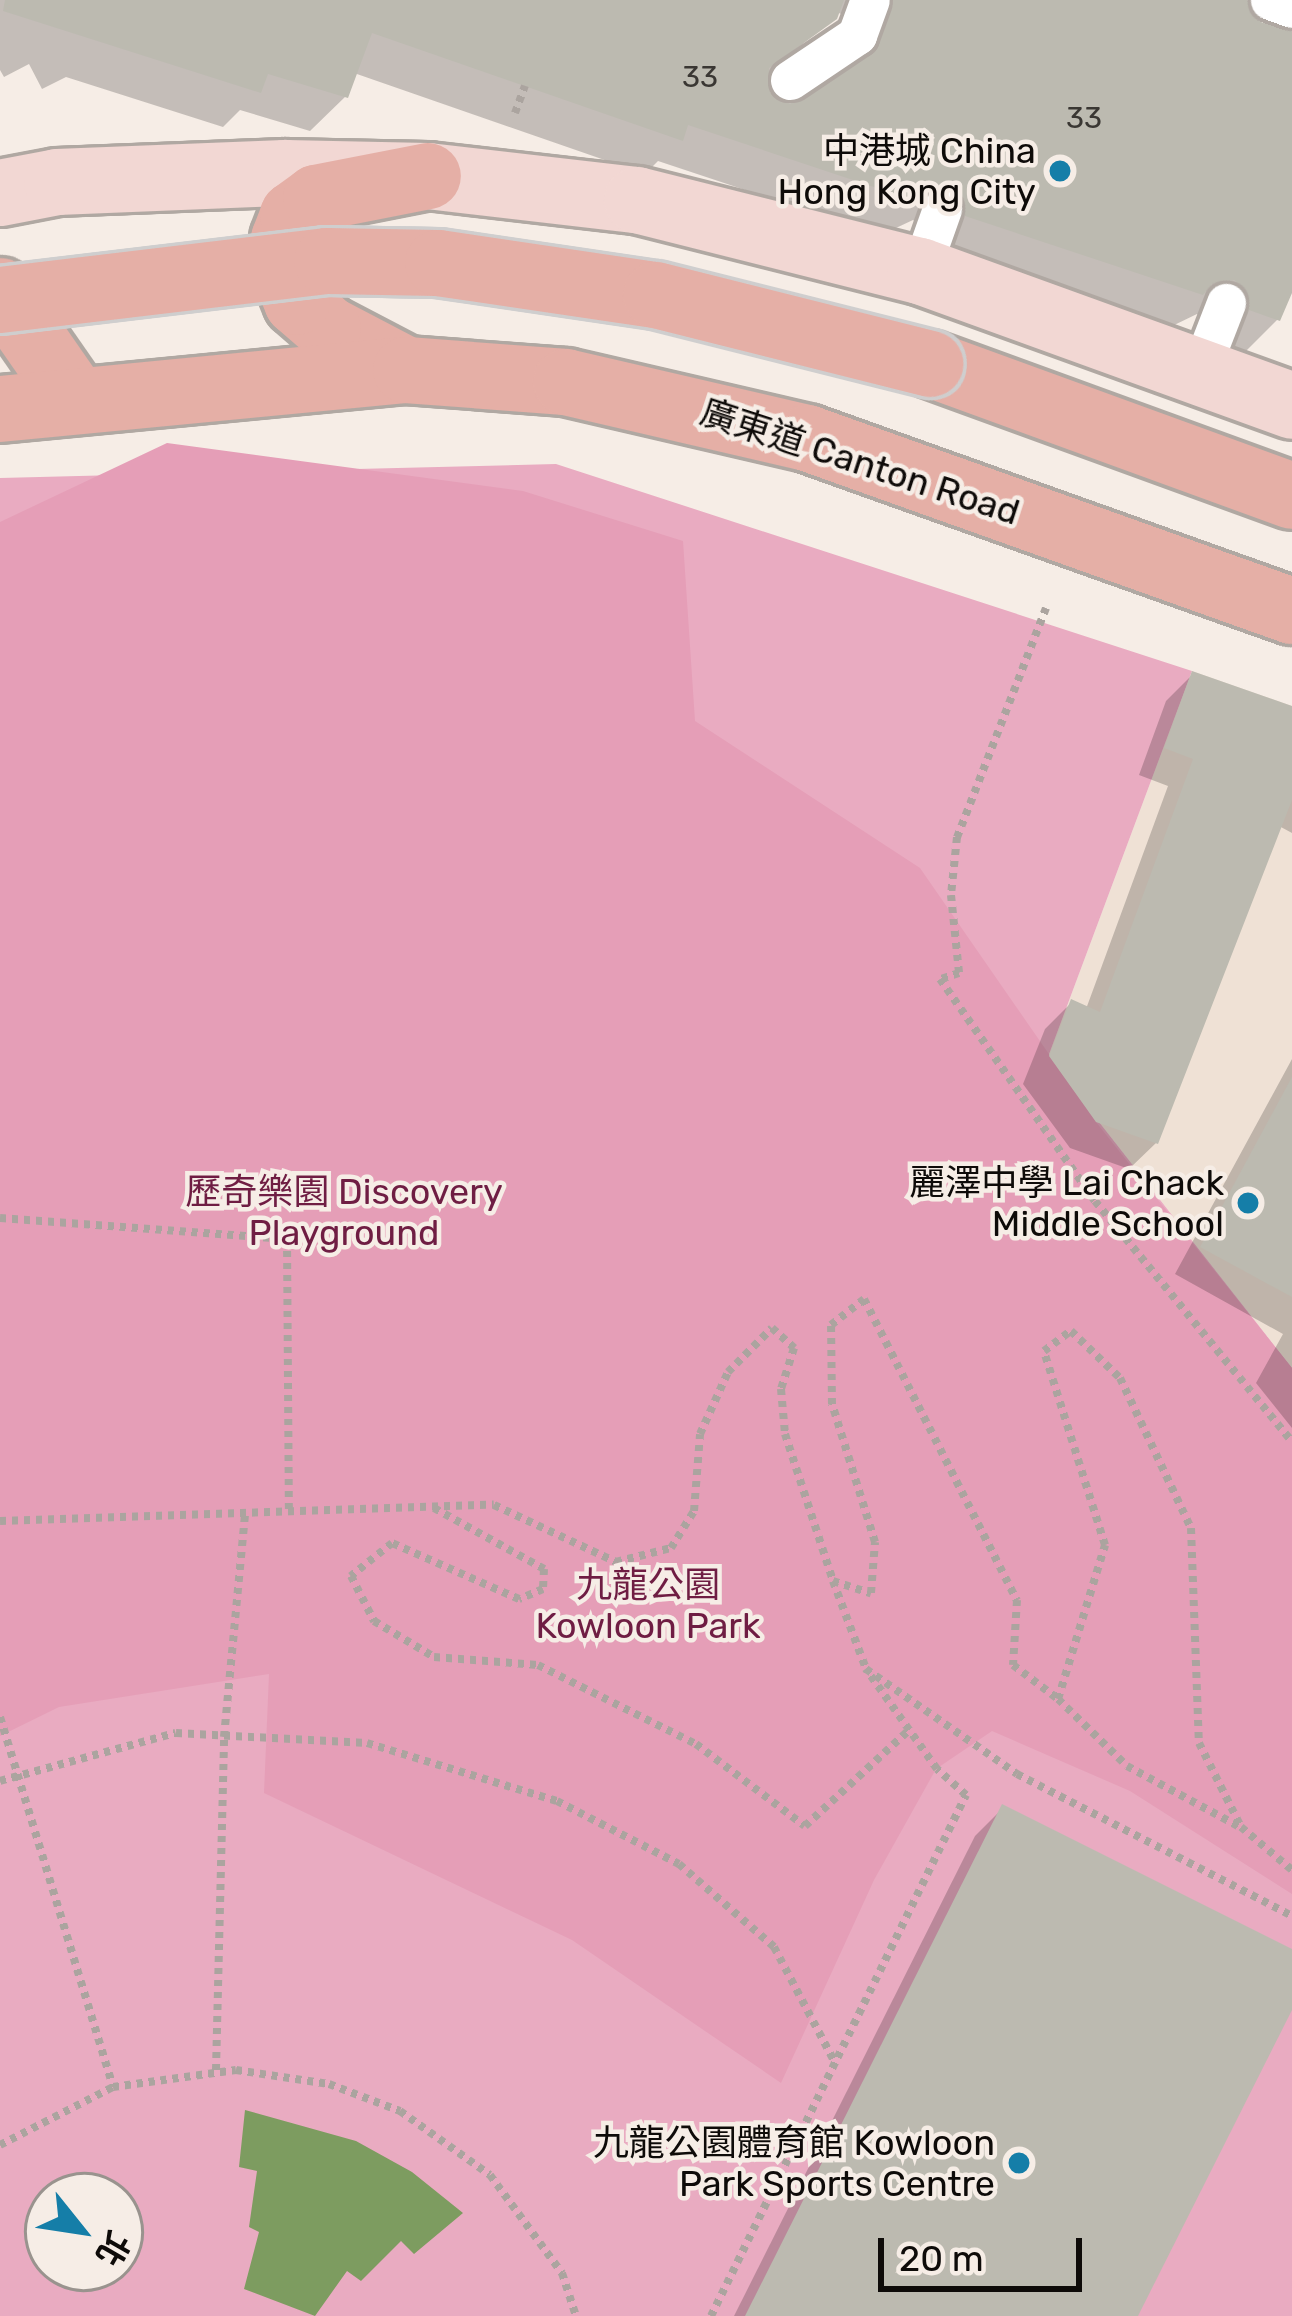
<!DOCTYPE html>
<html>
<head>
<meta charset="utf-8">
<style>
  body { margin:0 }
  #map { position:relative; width:1292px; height:2316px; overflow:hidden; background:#f6ede6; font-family:Rubik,"Noto Sans TC",sans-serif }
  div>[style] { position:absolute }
  .built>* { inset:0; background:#efe1d5 }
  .green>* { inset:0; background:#e9abc1 }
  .forest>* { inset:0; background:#e59eb7 }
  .water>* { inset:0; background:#7d9c60 }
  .shadow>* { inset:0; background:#0003 }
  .building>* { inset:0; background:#bcbab0 }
  .path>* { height:8px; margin-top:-4px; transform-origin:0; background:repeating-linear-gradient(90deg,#aba49f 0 6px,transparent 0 12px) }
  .roads { filter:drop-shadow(3px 0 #b0a8a2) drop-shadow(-3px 0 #b0a8a2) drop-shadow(0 3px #b0a8a2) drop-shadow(0 -3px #b0a8a2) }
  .service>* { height:39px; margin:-19.5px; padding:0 19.5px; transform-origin:19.5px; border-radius:19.5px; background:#fff }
  .secondary>* { height:66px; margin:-33px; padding:0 33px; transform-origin:33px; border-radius:33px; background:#f2d7d3 }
  .primary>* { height:66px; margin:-33px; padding:0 33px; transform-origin:33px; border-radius:33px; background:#e5afa6 }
  .bridges { filter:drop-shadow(3px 0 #cfcece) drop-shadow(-3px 0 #cfcece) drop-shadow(0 3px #cfcece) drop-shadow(0 -3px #cfcece) }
  .primary-bridge>* { height:66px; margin:-33px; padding:0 33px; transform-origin:33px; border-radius:33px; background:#e5afa6 }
  .dots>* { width:33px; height:33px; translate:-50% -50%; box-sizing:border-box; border:6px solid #f6ede6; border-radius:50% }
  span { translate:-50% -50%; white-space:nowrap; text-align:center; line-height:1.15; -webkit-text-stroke:9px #f6ede6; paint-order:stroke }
  .number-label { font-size:30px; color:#3a3733 }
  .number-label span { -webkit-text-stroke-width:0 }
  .poi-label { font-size:36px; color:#0e0b09 }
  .right { translate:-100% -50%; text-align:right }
  .street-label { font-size:36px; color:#0e0b09 }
  .park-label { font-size:36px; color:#6f1d43 }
  .north { position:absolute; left:24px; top:2172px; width:120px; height:120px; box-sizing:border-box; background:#f6ede6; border:3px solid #99938e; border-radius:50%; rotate:120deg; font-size:33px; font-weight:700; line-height:48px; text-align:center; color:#0e0b09 }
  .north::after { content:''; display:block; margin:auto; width:42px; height:54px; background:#157ea8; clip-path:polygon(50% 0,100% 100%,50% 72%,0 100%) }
  .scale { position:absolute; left:878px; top:2238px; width:204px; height:54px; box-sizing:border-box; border:6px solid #0e0b09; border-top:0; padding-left:15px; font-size:36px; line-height:42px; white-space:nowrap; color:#0e0b09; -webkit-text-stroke:9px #f6ede6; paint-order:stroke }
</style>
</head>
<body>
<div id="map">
  <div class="built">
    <div style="clip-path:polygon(1192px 671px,1292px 706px,1292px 1368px,1048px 1057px)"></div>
  </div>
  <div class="green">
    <div style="clip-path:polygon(evenodd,556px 464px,1192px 671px,1048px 1057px,1292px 1368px,1292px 2316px,0 2316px,0 478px,556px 464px,48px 2196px,120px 2196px,120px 2268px,48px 2268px,48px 2196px)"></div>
  </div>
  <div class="forest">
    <div style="clip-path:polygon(167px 443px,523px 491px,683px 541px,695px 721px,920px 868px,1096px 1122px,1292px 1368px,1292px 1894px,1130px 1791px,992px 1731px,936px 1769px,874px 1880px,781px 2083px,572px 1940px,264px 1793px,269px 1674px,59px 1707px,0 1736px,0 522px)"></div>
  </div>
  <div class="water">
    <div style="clip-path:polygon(245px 2110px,356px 2141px,412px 2172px,463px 2213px,414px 2254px,401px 2241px,361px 2281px,347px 2271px,315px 2316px,244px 2289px,259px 2232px,249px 2227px,257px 2171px,239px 2167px)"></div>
  </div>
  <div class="shadow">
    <div style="clip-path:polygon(evenodd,0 0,1292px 0,1292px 284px,1278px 319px,1243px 354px,1214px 345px,1211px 324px,1197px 314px,1166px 329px,930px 251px,927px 230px,913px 220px,881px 235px,658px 161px,645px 174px,354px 73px,346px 96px,310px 131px,240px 110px,223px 127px,66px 77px,42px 89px,29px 64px,4px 77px,0 70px,0 0,837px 12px,855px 21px,859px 46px,845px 76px,803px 104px,768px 97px,767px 77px,837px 12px,0 0,1252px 16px,1265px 20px,1273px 29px,1260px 25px,1252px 16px)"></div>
    <div style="clip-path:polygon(1193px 674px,1292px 709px,1292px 833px,1279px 826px,1156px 1143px,1129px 1169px,1070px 1148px,1023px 1084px,1045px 1029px,1072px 1002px,1086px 1009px,1168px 786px,1139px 775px,1166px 701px)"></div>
    <div style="clip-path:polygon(1292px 1059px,1292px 1428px,1256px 1383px,1283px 1334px,1175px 1274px)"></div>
    <div style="clip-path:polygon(1003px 1808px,1292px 1953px,1292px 2003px,1135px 2316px,734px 2316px,975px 1836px)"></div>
  </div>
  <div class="building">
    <div style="clip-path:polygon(5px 0,844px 0,837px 19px,769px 68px,770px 92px,790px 104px,871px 54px,893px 0,1247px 0,1261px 22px,1292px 31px,1292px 293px,1280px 321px,1249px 310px,1245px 289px,1234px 280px,1212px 284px,1203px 295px,965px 216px,961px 194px,949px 186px,927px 190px,919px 202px,688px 125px,683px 141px,372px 33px,348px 98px,268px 74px,261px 93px,3px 11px)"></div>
    <div style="clip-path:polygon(1192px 671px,1292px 706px,1292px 800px,1158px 1144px,1096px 1122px,1049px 1056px,1071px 999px,1100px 1012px,1193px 759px,1164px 748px)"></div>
    <div style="clip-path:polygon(1292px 1077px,1292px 1297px,1200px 1247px)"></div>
    <div style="clip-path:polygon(1002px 1804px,1292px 1949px,1292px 2010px,1138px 2316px,745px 2316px)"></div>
  </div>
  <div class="path">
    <div style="left:515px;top:113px;width:29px;rotate:-70deg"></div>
    <div style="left:1046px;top:608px;width:246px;rotate:111.2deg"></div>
    <div style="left:957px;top:837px;width:58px;rotate:95.9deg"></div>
    <div style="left:951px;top:895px;width:78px;rotate:84.1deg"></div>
    <div style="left:959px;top:973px;width:20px;rotate:162deg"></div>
    <div style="left:940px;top:979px;width:271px;rotate:55.1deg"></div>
    <div style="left:1095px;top:1201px;width:311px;rotate:50.7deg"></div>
    <div style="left:0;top:1218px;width:288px;rotate:4.2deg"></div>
    <div style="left:287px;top:1239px;width:272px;rotate:89.6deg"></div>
    <div style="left:434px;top:1508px;width:126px;rotate:29deg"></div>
    <div style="left:544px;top:1569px;width:20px;rotate:93deg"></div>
    <div style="left:543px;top:1589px;width:26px;rotate:157deg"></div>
    <div style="left:519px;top:1599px;width:139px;rotate:-156.2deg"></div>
    <div style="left:392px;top:1543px;width:53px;rotate:141.2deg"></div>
    <div style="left:351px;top:1576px;width:51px;rotate:62.9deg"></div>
    <div style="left:374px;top:1621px;width:70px;rotate:31deg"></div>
    <div style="left:434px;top:1657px;width:104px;rotate:4.4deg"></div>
    <div style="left:538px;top:1665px;width:177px;rotate:26.6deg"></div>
    <div style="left:696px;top:1744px;width:136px;rotate:37deg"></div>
    <div style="left:805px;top:1826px;width:142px;rotate:-42.7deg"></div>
    <div style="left:0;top:1521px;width:494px;rotate:-1.9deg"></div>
    <div style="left:494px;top:1505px;width:135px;rotate:25deg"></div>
    <div style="left:616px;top:1562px;width:57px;rotate:-14.3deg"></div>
    <div style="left:671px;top:1548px;width:44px;rotate:-58.1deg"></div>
    <div style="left:694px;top:1511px;width:77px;rotate:-85.5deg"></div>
    <div style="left:700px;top:1434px;width:68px;rotate:-65.7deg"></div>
    <div style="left:728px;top:1372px;width:62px;rotate:-45deg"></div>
    <div style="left:772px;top:1328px;width:30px;rotate:42deg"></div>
    <div style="left:794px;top:1348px;width:43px;rotate:107.6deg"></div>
    <div style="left:781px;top:1389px;width:45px;rotate:84.9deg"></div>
    <div style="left:785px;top:1434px;width:155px;rotate:71.9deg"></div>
    <div style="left:833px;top:1581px;width:40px;rotate:18deg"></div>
    <div style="left:871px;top:1593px;width:51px;rotate:-85.5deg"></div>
    <div style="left:875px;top:1542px;width:145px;rotate:-107.3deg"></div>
    <div style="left:832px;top:1404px;width:79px;rotate:-90.7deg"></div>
    <div style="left:831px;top:1325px;width:42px;rotate:-38.2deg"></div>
    <div style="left:864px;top:1299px;width:338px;rotate:63.1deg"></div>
    <div style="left:1017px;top:1600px;width:65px;rotate:93.5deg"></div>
    <div style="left:1013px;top:1665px;width:56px;rotate:37.1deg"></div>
    <div style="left:1058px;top:1699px;width:161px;rotate:-73deg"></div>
    <div style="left:1105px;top:1545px;width:203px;rotate:-107.5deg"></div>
    <div style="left:1044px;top:1351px;width:34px;rotate:-37deg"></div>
    <div style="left:1071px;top:1331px;width:68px;rotate:43.8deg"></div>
    <div style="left:1120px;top:1378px;width:166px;rotate:64.7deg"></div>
    <div style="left:1191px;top:1528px;width:215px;rotate:87.9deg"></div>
    <div style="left:1199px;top:1743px;width:94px;rotate:63.4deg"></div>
    <div style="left:1241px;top:1827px;width:67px;rotate:40.1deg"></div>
    <div style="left:833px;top:1581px;width:94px;rotate:69.4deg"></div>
    <div style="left:1058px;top:1699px;width:96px;rotate:44.2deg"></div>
    <div style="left:1127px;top:1766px;width:128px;rotate:28.4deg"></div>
    <div style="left:0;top:1717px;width:387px;rotate:73deg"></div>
    <div style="left:0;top:1781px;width:182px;rotate:-15.3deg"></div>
    <div style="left:176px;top:1733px;width:191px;rotate:3deg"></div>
    <div style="left:367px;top:1743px;width:199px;rotate:17deg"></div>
    <div style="left:557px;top:1801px;width:137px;rotate:27.3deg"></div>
    <div style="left:679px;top:1864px;width:126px;rotate:41.1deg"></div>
    <div style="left:774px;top:1947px;width:127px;rotate:62.2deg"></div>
    <div style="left:216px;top:2070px;width:333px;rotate:-88.6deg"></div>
    <div style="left:224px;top:1737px;width:225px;rotate:-84.6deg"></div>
    <div style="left:0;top:2145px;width:127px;rotate:-27.2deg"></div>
    <div style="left:113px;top:2087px;width:124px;rotate:-7.9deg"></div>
    <div style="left:236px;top:2070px;width:94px;rotate:8.6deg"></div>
    <div style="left:329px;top:2084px;width:76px;rotate:20.8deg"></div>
    <div style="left:400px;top:2111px;width:110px;rotate:35.4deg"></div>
    <div style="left:490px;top:2175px;width:122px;rotate:53.7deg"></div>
    <div style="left:562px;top:2273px;width:45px;rotate:72deg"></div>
    <div style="left:711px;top:2316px;width:580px;rotate:-63.92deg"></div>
    <div style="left:966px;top:1795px;width:39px;rotate:-138deg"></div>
    <div style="left:937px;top:1769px;width:123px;rotate:-125.4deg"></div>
    <div style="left:866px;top:1669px;width:184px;rotate:34.8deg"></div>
    <div style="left:1017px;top:1774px;width:309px;rotate:27.3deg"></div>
  </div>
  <div class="roads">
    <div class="service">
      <div style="left:1270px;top:0;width:23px;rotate:20deg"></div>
      <div style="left:790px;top:80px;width:81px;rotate:-33.9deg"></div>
      <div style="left:857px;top:35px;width:37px;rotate:-70deg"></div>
      <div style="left:920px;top:271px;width:66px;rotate:-70.5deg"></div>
      <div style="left:1200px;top:370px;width:72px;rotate:-68.8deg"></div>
    </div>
    <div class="secondary">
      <div style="left:0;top:193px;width:58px;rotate:-10.9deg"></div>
      <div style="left:57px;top:182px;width:228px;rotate:-2.3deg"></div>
      <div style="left:285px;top:173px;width:143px;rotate:1.2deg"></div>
      <div style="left:428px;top:176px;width:210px;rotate:6.6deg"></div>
      <div style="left:637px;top:200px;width:292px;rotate:14.1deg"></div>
      <div style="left:920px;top:271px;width:396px;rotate:19.9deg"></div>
    </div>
    <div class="primary">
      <div style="left:0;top:291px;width:128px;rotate:55.2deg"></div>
      <div style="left:930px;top:364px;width:385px;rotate:20deg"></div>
      <div style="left:406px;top:370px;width:88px;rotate:-152.3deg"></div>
      <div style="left:328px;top:329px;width:41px;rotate:-138.9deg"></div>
      <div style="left:297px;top:302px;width:38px;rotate:-112deg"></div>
      <div style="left:283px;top:267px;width:28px;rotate:-88deg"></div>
      <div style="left:284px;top:239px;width:26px;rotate:-69deg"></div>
      <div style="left:293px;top:215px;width:29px;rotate:-36deg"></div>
      <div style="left:316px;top:198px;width:114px;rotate:-11.1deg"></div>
      <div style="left:0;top:409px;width:408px;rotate:-5.5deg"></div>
      <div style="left:406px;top:370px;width:160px;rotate:4.3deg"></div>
      <div style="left:566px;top:382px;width:247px;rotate:13.1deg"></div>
      <div style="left:807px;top:438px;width:515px;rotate:19.63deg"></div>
    </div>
  </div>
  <div class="bridges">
    <div class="primary-bridge">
      <div style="left:0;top:300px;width:329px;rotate:-6.8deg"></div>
      <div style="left:327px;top:261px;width:111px;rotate:1deg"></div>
      <div style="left:438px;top:263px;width:220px;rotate:8.4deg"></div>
      <div style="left:656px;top:295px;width:283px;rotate:14.1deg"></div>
    </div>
  </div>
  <div class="dots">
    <div style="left:1060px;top:171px;background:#157ea8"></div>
    <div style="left:1248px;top:1203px;background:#157ea8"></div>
    <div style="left:1019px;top:2163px;background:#157ea8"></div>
  </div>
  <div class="number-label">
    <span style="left:700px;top:77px">33</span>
    <span style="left:1084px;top:118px">33</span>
  </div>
  <div class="poi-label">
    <span class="right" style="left:1036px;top:171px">中港城 China<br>Hong Kong City</span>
    <span class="right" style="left:1224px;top:1203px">麗澤中學 Lai Chack<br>Middle School</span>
    <span class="right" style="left:995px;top:2163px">九龍公園體育館 Kowloon<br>Park Sports Centre</span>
  </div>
  <div class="street-label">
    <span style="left:860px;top:462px;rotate:18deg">廣東道 Canton Road</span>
  </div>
  <div class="park-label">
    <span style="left:344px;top:1212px">歷奇樂園 Discovery<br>Playground</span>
    <span style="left:648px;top:1605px">九龍公園<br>Kowloon Park</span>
  </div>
  <div class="north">北</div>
  <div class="scale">20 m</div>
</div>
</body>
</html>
